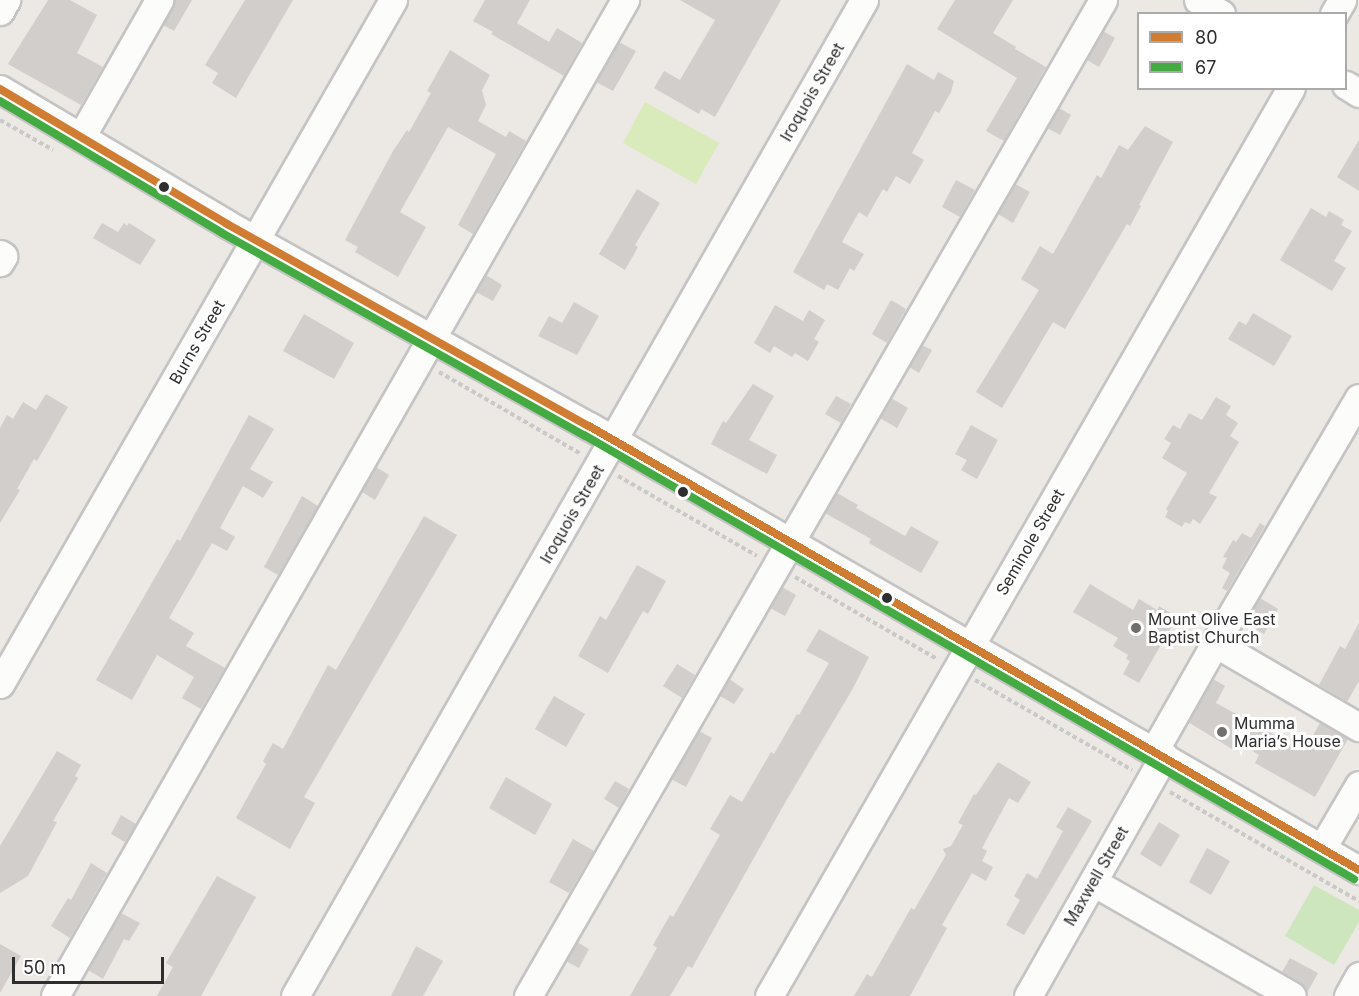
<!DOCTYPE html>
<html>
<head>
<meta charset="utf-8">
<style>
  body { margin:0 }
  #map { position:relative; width:1359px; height:996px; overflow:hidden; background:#ece8e4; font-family:Inter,sans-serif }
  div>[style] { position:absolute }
  .green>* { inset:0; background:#cee6be }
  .pitch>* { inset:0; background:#d9eabb }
  .building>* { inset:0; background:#d1cecb }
  .path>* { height:4px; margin-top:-2px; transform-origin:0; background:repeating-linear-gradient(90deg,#c9c9c8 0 4.5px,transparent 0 7.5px) }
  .roads { filter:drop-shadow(2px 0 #c5c4c5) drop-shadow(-2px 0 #c5c4c5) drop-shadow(0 2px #c5c4c5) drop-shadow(0 -2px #c5c4c5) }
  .minor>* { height:27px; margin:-13.5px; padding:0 13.5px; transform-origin:13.5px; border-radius:13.5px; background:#fcfcfb }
  .bus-1>* { height:8px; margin:-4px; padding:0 4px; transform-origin:4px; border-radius:4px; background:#d07c32 }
  .bus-2>* { height:8px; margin:-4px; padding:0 4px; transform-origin:4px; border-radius:4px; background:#44aa42 }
  .dots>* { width:16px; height:16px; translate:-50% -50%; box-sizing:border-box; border:3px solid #fff; border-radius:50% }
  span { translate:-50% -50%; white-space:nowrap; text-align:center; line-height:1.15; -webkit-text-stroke:6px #fff; paint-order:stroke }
  .street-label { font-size:16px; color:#2e2e2e }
  .poi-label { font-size:16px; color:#2e2e2e }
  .left { translate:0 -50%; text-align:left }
  .legend { position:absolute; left:1137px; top:12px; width:210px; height:78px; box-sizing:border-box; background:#fff; border:2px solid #ababab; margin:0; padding:8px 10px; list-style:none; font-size:18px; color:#2e2e2e }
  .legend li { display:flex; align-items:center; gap:12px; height:30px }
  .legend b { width:30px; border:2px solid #ababab }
  .scale { position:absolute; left:12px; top:957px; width:152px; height:27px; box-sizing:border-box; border:3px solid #2e2e2e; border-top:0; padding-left:8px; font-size:18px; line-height:21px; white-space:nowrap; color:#2e2e2e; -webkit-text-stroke:4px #fff; paint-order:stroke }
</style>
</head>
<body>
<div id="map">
  <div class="green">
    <div style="clip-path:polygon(1314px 885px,1359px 910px,1359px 922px,1334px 965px,1285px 936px)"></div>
  </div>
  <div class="pitch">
    <div style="clip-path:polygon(645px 102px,719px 143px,696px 184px,623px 143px)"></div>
  </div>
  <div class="building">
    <div style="clip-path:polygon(48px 0,70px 0,97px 15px,77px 53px,103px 67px,81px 105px,8px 64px)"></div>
    <div style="clip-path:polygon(175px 0,192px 0,174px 31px,163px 25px)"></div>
    <div style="clip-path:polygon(245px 0,293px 0,236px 98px,212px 83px,218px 73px,205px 65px)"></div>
    <div style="clip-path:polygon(485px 0,530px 0,517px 23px,549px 42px,557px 28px,582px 43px,564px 76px,491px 34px,493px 32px,473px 21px)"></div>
    <div style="clip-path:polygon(680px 0,781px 0,715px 117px,701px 109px,699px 114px,654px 88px,664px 71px,680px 80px,715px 20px)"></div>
    <div style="clip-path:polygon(955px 0,1013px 0,993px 33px,1016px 47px,1015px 49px,1046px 67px,1004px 141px,986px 131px,1017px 78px,937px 29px)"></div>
    <div style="clip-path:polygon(1103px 31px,1115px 38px,1099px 67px,1087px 60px)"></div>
    <div style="clip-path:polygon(619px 42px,636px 51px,613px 91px,596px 82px)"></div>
    <div style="clip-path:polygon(450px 50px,490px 75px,482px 90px,486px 105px,478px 121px,506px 137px,509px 131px,526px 141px,473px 234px,458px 225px,496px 154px,448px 127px,400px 212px,426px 227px,398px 277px,355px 252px,358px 247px,345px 240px,393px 151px,407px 130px,409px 132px,431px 93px,427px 91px)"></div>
    <div style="clip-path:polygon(907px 64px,934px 80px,938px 72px,954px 81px,951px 92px,939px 113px,935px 111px,912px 153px,924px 160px,910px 184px,896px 176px,887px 192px,883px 189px,867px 217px,859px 212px,842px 242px,864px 254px,854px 271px,850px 268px,838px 290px,827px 284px,824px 290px,793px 272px)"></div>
    <div style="clip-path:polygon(1059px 108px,1071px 115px,1060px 135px,1047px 128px)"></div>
    <div style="clip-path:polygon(1145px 126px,1173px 142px,1139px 205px,1141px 206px,1130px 226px,1127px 224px,1065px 329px,1053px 322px,1002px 408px,976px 392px,1039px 290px,1021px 279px,1040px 246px,1053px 254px,1097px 175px,1101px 178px,1119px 145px,1128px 150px)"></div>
    <div style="clip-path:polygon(1359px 140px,1359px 191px,1337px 177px)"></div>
    <div style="clip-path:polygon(956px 180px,975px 190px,960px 217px,942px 207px)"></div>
    <div style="clip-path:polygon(1015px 184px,1030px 192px,1013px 223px,998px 214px)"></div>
    <div style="clip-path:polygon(637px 189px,660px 203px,635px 245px,638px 247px,625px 270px,599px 254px)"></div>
    <div style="clip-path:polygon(1311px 208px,1326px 217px,1329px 211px,1344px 220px,1341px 225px,1352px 231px,1334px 261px,1346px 268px,1332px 291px,1280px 260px)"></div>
    <div style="clip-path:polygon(102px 223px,118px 232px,124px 223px,127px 226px,129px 223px,156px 240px,140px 265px,93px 238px)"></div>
    <div style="clip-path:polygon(486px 275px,502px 285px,493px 301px,476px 292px)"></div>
    <div style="clip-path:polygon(891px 300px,906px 309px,887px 343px,872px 334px)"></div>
    <div style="clip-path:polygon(574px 302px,599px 316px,577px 355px,538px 336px,549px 316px,562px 323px)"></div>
    <div style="clip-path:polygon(775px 305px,803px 321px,809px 310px,825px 320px,814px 339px,819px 342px,808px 361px,795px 353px,792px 357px,774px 346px,770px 353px,754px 343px)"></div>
    <div style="clip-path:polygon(1253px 313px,1292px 336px,1274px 366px,1228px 339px,1239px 321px,1246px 325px)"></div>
    <div style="clip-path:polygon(304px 314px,354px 343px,334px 379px,283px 351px)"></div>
    <div style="clip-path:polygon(922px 345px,932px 350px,919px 373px,909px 367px)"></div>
    <div style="clip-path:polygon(753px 384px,774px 396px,749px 440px,777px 455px,767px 474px,711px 444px,723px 421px,726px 423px)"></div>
    <div style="clip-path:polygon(46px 394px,68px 407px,37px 461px,34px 459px,17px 489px,20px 490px,0 523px,0 428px,7px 415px,13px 419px,23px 402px,36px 410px)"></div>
    <div style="clip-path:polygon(836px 396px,851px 404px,841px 423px,825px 414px)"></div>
    <div style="clip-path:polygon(1216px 397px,1231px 406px,1226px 415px,1238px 423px,1230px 436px,1239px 442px,1209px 493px,1217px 497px,1200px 524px,1193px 519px,1190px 524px,1185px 522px,1182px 527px,1165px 517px,1168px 511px,1166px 509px,1187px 473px,1162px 458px,1171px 443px,1164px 439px,1173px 425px,1180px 429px,1189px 413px,1202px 420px)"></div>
    <div style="clip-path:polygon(891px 398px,908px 408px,897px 428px,880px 418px)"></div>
    <div style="clip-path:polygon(249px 415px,274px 429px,250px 469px,273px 482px,263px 498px,243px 486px,220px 528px,235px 537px,227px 551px,212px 543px,169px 618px,194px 633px,186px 646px,225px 668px,201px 709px,182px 698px,194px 677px,157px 655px,132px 700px,96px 680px,177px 539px,180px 541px)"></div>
    <div style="clip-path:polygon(971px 425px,998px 440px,977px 479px,961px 470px,967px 460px,955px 454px)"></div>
    <div style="clip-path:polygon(376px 467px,389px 475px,375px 500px,362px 492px)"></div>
    <div style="clip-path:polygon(837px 493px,858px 505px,856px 508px,905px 536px,911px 526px,939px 542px,921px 573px,869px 543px,871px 539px,825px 513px)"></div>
    <div style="clip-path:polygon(302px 496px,318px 506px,278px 575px,264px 567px)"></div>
    <div style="clip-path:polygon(424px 516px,457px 535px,304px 797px,315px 803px,290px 849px,236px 818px,266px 764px,263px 761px,273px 743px,283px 749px,328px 665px,336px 670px)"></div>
    <div style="clip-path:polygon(1260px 523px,1265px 526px,1227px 591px,1222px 588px,1230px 573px,1222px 568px,1227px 558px,1223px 557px,1233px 540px,1236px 542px,1242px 533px,1251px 538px)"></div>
    <div style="clip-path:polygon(637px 565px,666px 581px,648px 614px,643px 611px,608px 673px,578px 656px,600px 616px,606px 620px)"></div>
    <div style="clip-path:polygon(1090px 584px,1133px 610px,1139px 599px,1157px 610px,1159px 606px,1177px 617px,1139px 683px,1123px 674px,1130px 661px,1126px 659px,1128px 655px,1113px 646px,1118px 638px,1073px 612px)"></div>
    <div style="clip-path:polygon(782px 587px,796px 595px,785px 616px,770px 608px)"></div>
    <div style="clip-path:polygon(1260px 598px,1278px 609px,1264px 634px,1245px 623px)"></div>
    <div style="clip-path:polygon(1359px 623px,1359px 681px,1347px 702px,1319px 685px,1340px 646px,1345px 649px)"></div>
    <div style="clip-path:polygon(819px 629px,869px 657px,852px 690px,786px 801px,692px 968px,688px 966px,670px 996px,630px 996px,657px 948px,653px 945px,670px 915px,673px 917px,720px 835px,710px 829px,730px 795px,742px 802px,771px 752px,774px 754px,797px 714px,799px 715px,829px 663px,806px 651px)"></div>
    <div style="clip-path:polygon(677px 664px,695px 675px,682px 698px,663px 686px)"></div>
    <div style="clip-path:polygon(729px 679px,744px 689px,734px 704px,720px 696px)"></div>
    <div style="clip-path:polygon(1213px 679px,1225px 686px,1216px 703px,1304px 751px,1320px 723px,1348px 739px,1315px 797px,1255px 763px,1259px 755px,1237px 742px,1232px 749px,1188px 722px)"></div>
    <div style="clip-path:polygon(554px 696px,585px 714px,566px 747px,535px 729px)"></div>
    <div style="clip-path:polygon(699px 731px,712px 738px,686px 787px,671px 779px)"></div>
    <div style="clip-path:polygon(57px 751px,81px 765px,75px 776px,78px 778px,53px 821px,57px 822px,28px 876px,0 893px,0 846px)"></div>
    <div style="clip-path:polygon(998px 762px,1031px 782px,1018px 803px,1009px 798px,982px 848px,987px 851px,982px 861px,993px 867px,986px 881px,972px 873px,942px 925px,947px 928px,910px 996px,854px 996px,867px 974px,872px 977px,911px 908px,914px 910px,946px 855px,943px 849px,951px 846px,963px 825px,958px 823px,974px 794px,976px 795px)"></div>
    <div style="clip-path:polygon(506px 777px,552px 804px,535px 835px,489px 808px)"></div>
    <div style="clip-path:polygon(615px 781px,629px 789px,619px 808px,604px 799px)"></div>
    <div style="clip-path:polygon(1068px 807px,1092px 821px,1024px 935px,1006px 925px,1020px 900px,1014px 896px,1027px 873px,1037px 879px,1063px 831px,1056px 827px)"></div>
    <div style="clip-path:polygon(121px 815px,136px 824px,125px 842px,111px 834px)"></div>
    <div style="clip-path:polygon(1159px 822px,1180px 835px,1161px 867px,1140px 854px)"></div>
    <div style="clip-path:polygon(573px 839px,594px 851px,569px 893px,549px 882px)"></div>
    <div style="clip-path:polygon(1207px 848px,1230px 861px,1211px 895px,1189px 882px)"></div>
    <div style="clip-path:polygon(91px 863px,107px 873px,70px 938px,51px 926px,68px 898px,71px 900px)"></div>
    <div style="clip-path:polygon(217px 876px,256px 897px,201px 996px,157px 996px,173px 967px,166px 963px)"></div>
    <div style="clip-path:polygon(121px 913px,140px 923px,129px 941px,124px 939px,103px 979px,88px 970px)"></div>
    <div style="clip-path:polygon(577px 942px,589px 949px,579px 968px,566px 961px)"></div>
    <div style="clip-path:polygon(0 944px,21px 956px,0 993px)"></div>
    <div style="clip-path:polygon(416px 946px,443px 961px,423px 996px,391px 996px)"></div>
    <div style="clip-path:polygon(1290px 958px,1318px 973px,1307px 993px,1300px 983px,1282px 972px)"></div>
  </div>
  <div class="path">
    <div style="left:0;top:120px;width:61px;rotate:29.5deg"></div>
    <div style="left:439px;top:372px;width:164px;rotate:30deg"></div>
    <div style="left:618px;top:476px;width:160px;rotate:29.9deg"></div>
    <div style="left:795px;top:577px;width:164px;rotate:30deg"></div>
    <div style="left:975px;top:680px;width:181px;rotate:29.8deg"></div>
    <div style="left:1170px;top:792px;width:218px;rotate:30deg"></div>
  </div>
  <div class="roads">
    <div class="minor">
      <div style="left:1198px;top:0;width:27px;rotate:31deg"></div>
      <div style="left:0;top:11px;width:13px;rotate:-61deg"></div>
      <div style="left:1334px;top:14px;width:16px;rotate:-60deg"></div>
      <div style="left:1346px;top:85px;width:15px;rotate:32deg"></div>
      <div style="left:0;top:89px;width:264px;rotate:30.7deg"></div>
      <div style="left:227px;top:224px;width:415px;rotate:29.2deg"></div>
      <div style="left:589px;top:426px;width:889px;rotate:29.97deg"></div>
      <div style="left:81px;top:137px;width:158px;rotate:-60.3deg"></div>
      <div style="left:0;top:254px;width:4px;rotate:34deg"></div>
      <div style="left:3px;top:256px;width:7px;rotate:117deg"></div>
      <div style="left:1215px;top:643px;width:167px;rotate:30.3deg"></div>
      <div style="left:0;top:684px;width:789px;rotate:-60.12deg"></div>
      <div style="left:1154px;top:751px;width:124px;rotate:-60.5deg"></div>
      <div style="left:1215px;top:643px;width:284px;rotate:-59.6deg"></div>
      <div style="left:1322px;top:848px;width:73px;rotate:-59.6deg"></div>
      <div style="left:1093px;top:882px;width:229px;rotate:29.8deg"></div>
      <div style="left:55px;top:996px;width:1148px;rotate:-60.22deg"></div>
      <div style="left:295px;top:996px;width:1147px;rotate:-60.26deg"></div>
      <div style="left:528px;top:996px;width:1150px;rotate:-60deg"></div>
      <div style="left:769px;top:996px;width:1047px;rotate:-60.11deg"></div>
      <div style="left:1028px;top:996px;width:276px;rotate:-60.5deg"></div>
      <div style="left:1348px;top:996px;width:23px;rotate:-61deg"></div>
    </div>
  </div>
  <div class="bus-1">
    <div style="left:0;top:89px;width:264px;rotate:30.7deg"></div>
    <div style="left:227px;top:224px;width:415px;rotate:29.2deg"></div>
    <div style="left:589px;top:426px;width:889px;rotate:29.97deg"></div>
  </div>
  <div class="bus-2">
    <div style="left:0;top:101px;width:258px;rotate:30.7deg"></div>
    <div style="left:222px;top:233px;width:415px;rotate:29.2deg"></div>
    <div style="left:584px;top:435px;width:889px;rotate:29.97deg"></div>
  </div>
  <div class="dots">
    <div style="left:164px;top:187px;background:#2e2e2e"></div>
    <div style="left:683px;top:492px;background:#2e2e2e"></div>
    <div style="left:887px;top:598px;background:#2e2e2e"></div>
    <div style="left:1136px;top:628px;background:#706f6e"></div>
    <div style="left:1222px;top:732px;background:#706f6e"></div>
  </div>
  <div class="street-label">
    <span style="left:812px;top:92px;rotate:-60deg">Iroquois Street</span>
    <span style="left:197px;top:342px;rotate:-60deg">Burns Street</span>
    <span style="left:572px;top:514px;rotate:-60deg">Iroquois Street</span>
    <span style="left:1030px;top:542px;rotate:-60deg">Seminole Street</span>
    <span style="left:1096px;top:876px;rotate:-60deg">Maxwell Street</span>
  </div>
  <div class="poi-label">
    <span class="left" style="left:1148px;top:628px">Mount Olive East<br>Baptist Church</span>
    <span class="left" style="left:1234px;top:732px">Mumma<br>Maria’s House</span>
  </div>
  <ul class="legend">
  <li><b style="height:8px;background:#d07c32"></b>80</li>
  <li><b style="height:8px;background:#44aa42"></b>67</li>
  </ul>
  <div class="scale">50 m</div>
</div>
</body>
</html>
